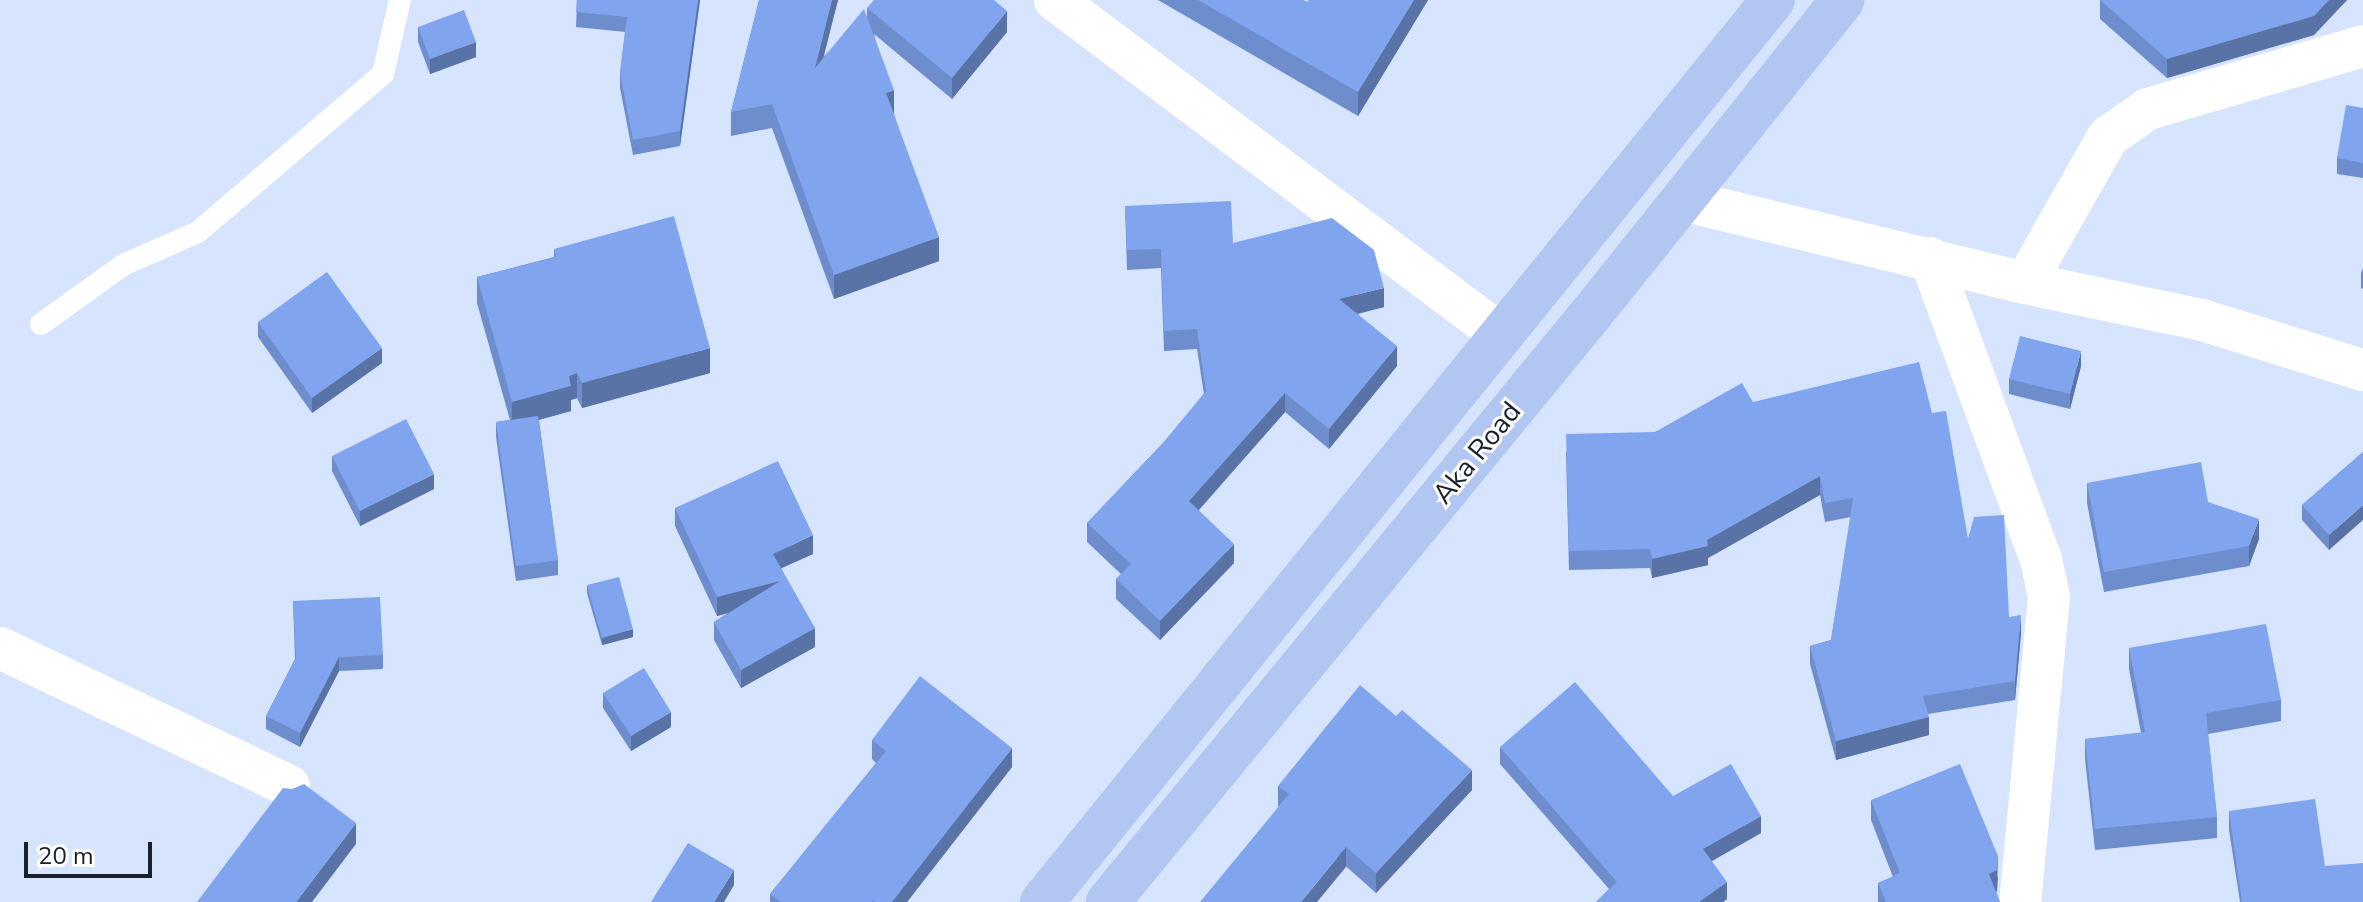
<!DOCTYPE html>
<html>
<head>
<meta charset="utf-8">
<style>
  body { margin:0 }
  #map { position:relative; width:2363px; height:902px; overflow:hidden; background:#d6e4fe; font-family:"Nunito Sans",sans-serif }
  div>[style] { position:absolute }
  .service>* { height:22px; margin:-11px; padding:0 11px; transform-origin:11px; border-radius:11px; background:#fff }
  .minor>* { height:42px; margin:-21px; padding:0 21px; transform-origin:21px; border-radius:21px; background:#fff }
  .primary>* { height:44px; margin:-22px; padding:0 22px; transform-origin:22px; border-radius:22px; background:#b1c6f0 }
  .wall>* { inset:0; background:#6e8dcc }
  .shaded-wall>* { inset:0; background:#5a73a6 }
  .building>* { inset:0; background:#80a4ed }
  span { translate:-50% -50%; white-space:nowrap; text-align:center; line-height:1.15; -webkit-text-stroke:6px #fff; paint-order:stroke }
  .street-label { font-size:28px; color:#191f2b }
  .scale { position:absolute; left:24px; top:842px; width:128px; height:36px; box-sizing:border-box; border:4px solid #191f2b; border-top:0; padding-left:10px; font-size:24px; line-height:28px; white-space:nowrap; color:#191f2b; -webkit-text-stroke:6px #fff; paint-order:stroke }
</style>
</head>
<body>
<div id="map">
  <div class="service">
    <div style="left:41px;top:324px;width:101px;rotate:-35.7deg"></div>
    <div style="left:123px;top:265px;width:82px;rotate:-23.7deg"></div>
    <div style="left:198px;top:232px;width:243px;rotate:-40.5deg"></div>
    <div style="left:383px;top:74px;width:76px;rotate:-77.1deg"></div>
  </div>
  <div class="minor">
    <div style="left:1055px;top:0;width:556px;rotate:36.89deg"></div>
    <div style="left:1682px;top:200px;width:353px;rotate:13.6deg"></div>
    <div style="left:2025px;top:283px;width:181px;rotate:11.8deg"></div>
    <div style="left:2202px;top:320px;width:169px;rotate:17.3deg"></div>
    <div style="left:1930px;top:258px;width:321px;rotate:69.8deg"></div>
    <div style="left:2041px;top:559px;width:39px;rotate:78deg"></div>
    <div style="left:2049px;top:597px;width:306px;rotate:95.4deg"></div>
    <div style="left:2025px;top:283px;width:168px;rotate:-60.4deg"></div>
    <div style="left:2108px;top:137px;width:49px;rotate:-35deg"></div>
    <div style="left:2148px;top:109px;width:224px;rotate:-16.3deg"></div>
    <div style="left:0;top:648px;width:320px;rotate:25.5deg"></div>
  </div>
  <div class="primary">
    <div style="left:1042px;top:902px;width:1161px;rotate:-50.98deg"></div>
    <div style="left:1108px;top:902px;width:775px;rotate:-50.6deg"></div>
    <div style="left:1600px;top:303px;width:388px;rotate:-51.3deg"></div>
  </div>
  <div class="wall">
    <div style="clip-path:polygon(577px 0,700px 0,680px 146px,633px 155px,620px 88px,620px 73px,625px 32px,576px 27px)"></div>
    <div style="clip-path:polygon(759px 0,838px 0,823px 57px,867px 16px,867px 8px,1007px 32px,952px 99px,874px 34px,894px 114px,939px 261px,834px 299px,772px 128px,731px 136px,731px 112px)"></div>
    <div style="clip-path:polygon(1158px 0,1303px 0,1307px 2px,1428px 0,1358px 116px)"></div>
    <div style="clip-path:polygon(2100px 0,2347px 0,2314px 35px,2167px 78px,2100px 19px)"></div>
    <div style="clip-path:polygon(418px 27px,476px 57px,430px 74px,418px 42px)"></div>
    <div style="clip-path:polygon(2363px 108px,2363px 178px,2337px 174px,2337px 158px)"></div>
    <div style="clip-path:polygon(1125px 206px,1233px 243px,1384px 307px,1358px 314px,1397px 366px,1329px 449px,1285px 412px,1199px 510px,1234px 563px,1160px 640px,1116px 599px,1116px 579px,1121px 574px,1087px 542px,1087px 523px,1164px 442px,1204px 394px,1197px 349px,1164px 351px,1161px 268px,1127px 270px)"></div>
    <div style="clip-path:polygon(554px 249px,710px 373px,582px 408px,577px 398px,571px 400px,571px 411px,539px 420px,558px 560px,558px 575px,516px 581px,496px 437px,496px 422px,510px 420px,477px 303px,477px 277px,554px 257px)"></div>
    <div style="clip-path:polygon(2363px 268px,2363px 289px,2361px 288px,2361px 273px)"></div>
    <div style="clip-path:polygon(258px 322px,382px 363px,312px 413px,258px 337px)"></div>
    <div style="clip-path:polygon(2081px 366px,2070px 409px,2009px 394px,2009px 379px)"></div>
    <div style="clip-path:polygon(1753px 402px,1932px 413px,1968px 539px,2009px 617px,2021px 633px,2015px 700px,1928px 714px,1929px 735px,1836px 760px,1810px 664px,1810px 646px,1831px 640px,1851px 517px,1825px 522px,1820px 495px,1708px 558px,1708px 565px,1652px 578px,1650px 568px,1569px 570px,1566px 452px,1655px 432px)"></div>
    <div style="clip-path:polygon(2363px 452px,2329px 550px,2302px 520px,2302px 505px)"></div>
    <div style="clip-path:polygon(332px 456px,434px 489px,360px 526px,332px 471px)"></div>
    <div style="clip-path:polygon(2087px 483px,2208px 502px,2259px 539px,2249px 566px,2104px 592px,2087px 503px)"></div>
    <div style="clip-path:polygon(675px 508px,813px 554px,781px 568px,815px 647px,741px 688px,714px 640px,714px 622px,728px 613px,717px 616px,675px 526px)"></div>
    <div style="clip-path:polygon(587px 585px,633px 637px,602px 645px,587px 593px)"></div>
    <div style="clip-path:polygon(293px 601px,383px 655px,383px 669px,339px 671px,300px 747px,266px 729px,266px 716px,295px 659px)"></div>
    <div style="clip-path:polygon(2129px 648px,2281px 700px,2281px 721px,2208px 734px,2217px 817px,2217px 838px,2095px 850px,2085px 759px,2085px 739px,2141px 733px,2129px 669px)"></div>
    <div style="clip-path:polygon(603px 693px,671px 727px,631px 751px,603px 708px)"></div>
    <div style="clip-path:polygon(872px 740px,1012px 767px,907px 902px,770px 902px,770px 894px,876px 763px,872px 759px)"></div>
    <div style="clip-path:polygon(1500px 747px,1673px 796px,1761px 833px,1712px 861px,1727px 899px,1723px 902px,1596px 902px,1609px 889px,1500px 764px)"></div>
    <div style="clip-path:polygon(1278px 786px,1472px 790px,1376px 893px,1278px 806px)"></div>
    <div style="clip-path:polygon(1871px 800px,1998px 877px,1997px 891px,1996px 892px,2000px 902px,1878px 902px,1878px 883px,1893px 877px,1871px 820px)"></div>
    <div style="clip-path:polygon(2229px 811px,2325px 866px,2363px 902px,2240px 902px,2229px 830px)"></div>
  </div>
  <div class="shaded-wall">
    <div style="clip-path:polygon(698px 0,700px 0,680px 146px,680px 131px)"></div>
    <div style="clip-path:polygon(832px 0,838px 0,815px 91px,815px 68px)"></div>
    <div style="clip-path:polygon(1414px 0,1428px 0,1358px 116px,1358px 92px)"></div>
    <div style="clip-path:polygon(2329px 0,2347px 0,2314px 35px,2167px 78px,2167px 59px)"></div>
    <div style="clip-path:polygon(1007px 11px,1007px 32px,952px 99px,952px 78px)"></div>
    <div style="clip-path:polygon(476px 42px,476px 57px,430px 74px,430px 59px)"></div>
    <div style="clip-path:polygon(894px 90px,894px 114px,886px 93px)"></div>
    <div style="clip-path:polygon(939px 237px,939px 261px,834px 299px,834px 275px)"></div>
    <div style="clip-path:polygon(1384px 288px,1384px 307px,1339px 318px,1339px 299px)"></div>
    <div style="clip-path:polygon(1397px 346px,1397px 366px,1329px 449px,1329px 429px)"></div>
    <div style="clip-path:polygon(382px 348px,382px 363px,312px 413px,312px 398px)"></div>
    <div style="clip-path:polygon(710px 348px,710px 373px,582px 408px,582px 383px)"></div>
    <div style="clip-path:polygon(2081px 351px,2081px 366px,2070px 409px,2070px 394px)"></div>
    <div style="clip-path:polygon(577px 373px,577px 398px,571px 400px,571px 411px,512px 427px,512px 402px)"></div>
    <div style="clip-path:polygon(1285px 393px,1285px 412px,1189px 521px,1189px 501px)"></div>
    <div style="clip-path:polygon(434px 474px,434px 489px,360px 526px,360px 511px)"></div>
    <div style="clip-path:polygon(1820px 476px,1820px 495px,1708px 558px,1708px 565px,1652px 578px,1652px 559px,1707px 540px)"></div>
    <div style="clip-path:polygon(2363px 505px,2363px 520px,2329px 550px,2329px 535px)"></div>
    <div style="clip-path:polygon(2259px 519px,2259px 539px,2249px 566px,2249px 546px)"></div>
    <div style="clip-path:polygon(813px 535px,813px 554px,773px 572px,773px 554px)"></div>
    <div style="clip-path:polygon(1234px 544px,1234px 563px,1160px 640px,1160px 621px)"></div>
    <div style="clip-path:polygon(780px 581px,780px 599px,717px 616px,717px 597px)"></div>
    <div style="clip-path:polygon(2021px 615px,2021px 633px,2015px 700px,2015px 681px)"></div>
    <div style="clip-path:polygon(815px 628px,815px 647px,741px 688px,741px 670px)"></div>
    <div style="clip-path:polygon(633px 629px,633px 637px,602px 645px,602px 638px)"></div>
    <div style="clip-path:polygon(339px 657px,339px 671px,300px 747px,300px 733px)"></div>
    <div style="clip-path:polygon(671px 712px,671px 727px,631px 751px,631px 736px)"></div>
    <div style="clip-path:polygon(1929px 717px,1929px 735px,1836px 760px,1836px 741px)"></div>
    <div style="clip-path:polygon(1012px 748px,1012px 767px,907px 902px,892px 902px)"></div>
    <div style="clip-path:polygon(1472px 770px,1472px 790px,1376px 893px,1376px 873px)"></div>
    <div style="clip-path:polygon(1761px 816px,1761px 833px,1703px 866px,1703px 849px)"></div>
    <div style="clip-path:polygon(356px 823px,356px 844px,312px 902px,296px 902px)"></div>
    <div style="clip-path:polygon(1346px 847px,1346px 867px,1317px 902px,1301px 902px)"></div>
    <div style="clip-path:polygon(1998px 856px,1997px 891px,1989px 894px,1989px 874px)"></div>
    <div style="clip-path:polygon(734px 870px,734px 885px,724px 902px,714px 902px)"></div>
    <div style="clip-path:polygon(1727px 882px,1727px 899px,1723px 902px,1699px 902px)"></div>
  </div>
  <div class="building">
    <div style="clip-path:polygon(577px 0,698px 0,680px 131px,633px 140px,620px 73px,627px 17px,576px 12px)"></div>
    <div style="clip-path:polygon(759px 0,832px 0,815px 68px,864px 9px,894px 90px,886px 93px,939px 237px,834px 275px,772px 104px,731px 112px)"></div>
    <div style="clip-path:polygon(874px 0,994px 0,1007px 11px,952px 78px,867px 8px)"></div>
    <div style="clip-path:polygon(1198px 0,1303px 0,1307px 2px,1309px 0,1414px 0,1358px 92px)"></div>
    <div style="clip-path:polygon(2100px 0,2329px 0,2314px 16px,2167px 59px)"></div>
    <div style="clip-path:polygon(464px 10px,476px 42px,430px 59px,418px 27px)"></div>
    <div style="clip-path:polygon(2346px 105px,2363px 108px,2363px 163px,2337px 158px)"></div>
    <div style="clip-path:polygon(1231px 201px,1233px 243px,1332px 218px,1374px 250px,1384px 288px,1339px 299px,1397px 346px,1329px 429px,1285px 393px,1189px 501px,1234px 544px,1160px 621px,1116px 579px,1131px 564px,1087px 523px,1164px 442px,1206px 391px,1197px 329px,1164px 331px,1161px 249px,1127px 250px,1125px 206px)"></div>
    <div style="clip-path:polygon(674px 216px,710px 348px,582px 383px,577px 373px,569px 376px,571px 386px,512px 402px,477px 277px,556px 257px,554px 249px)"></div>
    <div style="clip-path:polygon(327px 272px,382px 348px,312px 398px,258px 322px)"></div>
    <div style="clip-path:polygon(2020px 336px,2081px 351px,2070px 394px,2009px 379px)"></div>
    <div style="clip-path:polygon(1919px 362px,1932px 413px,1946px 411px,1968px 539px,1974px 517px,2004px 515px,2009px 617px,2021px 615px,2015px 681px,1923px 696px,1929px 717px,1836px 741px,1810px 646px,1831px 640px,1853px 498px,1825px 503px,1820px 476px,1707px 540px,1708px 546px,1652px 559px,1650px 549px,1569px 551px,1566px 434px,1655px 432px,1742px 383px,1753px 402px)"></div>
    <div style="clip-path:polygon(538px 416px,558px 560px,516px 566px,496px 422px)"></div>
    <div style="clip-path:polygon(406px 419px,434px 474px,360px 511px,332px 456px)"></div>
    <div style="clip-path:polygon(2363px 452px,2363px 505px,2329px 535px,2302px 505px)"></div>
    <div style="clip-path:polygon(778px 461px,813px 535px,773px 554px,815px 628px,741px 670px,714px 622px,780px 581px,717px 597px,675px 508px)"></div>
    <div style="clip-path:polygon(2201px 462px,2208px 502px,2259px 519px,2249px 546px,2104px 572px,2087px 483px)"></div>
    <div style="clip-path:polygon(619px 577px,633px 629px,602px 638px,587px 585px)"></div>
    <div style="clip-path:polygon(380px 597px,383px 655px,339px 657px,300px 733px,266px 716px,296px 658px,293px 601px)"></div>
    <div style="clip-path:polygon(2266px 624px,2281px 700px,2206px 713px,2217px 817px,2095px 829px,2085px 739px,2145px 732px,2129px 648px)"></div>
    <div style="clip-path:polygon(644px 668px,671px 712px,631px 736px,603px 693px)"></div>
    <div style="clip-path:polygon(920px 676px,1012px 748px,892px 902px,875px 902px,873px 900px,871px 902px,781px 902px,770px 894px,886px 751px,872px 740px)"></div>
    <div style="clip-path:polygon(1575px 682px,1673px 796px,1731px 764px,1761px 816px,1703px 849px,1727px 882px,1699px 902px,1596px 902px,1617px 882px,1500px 747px)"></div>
    <div style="clip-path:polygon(1360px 685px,1396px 716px,1402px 710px,1472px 770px,1376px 873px,1346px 847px,1301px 902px,1200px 902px,1289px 794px,1278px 786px)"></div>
    <div style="clip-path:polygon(1960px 764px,1998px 856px,1997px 870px,1989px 874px,2000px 902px,1886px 902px,1878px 883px,1900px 873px,1871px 800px)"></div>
    <div style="clip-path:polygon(304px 784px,356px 823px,296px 902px,197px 902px,283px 788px,292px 789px)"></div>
    <div style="clip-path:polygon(2315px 799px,2325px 866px,2363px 863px,2363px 902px,2242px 902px,2229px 811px)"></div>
    <div style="clip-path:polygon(688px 843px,734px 870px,714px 902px,651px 902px)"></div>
  </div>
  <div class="street-label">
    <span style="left:1477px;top:453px;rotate:-51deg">Aka Road</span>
  </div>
  <div class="scale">20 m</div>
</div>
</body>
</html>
